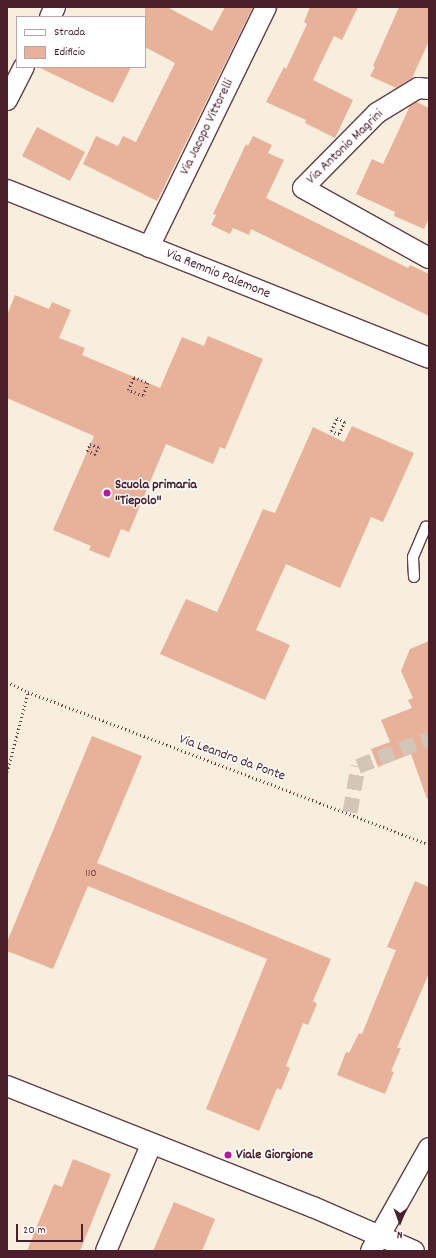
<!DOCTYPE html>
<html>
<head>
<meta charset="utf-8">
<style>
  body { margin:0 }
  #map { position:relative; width:436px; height:1258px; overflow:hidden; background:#f7eedd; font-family:Dekko,sans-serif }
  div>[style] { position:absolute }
  .building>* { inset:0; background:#e8b199 }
  .pedestrian-tunnel>* { height:15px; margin-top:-7.5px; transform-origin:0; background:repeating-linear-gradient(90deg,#d4c5b9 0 15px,transparent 0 23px) }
  .path>* { height:2.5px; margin-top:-1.25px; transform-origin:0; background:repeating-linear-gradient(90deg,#643e46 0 1px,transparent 0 4px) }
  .roads { filter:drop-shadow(1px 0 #643e46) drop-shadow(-1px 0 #643e46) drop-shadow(0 1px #643e46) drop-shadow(0 -1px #643e46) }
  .service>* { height:10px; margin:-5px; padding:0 5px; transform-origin:5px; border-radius:5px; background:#fff }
  .minor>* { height:20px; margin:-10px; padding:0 10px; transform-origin:10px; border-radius:10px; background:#fff }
  .dots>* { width:11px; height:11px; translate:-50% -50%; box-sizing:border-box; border:2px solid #fff; border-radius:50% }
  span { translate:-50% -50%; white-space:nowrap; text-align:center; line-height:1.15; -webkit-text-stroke:3px #fff; paint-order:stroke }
  .number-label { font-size:12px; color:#724446 }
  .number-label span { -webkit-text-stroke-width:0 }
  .street-label { font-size:14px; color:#4a1f2b }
  .poi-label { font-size:14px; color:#4a1f2b; font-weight:700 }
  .left { translate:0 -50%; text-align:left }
  .frame { position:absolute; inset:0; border:8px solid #4a1f2b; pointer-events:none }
  .legend { position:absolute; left:16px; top:16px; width:130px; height:52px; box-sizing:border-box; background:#fff; border:1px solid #b7a5aa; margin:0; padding:5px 7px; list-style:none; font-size:12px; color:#4a1f2b }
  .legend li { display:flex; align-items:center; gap:8px; height:20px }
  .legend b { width:20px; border:1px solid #b7a5aa }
  .north { position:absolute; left:380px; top:1202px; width:40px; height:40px; -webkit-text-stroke:3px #fff; paint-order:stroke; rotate:181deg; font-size:11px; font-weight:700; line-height:16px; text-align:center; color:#4a1f2b }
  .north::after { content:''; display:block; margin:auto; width:14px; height:18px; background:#4a1f2b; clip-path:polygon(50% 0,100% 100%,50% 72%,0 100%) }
  .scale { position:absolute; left:16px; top:1224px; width:67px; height:18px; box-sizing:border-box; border:2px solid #4a1f2b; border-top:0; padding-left:5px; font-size:12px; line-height:14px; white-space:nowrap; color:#4a1f2b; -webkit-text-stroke:3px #fff; paint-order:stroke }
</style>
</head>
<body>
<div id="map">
  <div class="building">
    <div style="clip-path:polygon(145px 7px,167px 7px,212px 31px,225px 7px,253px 7px,157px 201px,83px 164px,96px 136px,118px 146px,123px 136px,136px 142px,175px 63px,145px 47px)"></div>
    <div style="clip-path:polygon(310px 7px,358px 7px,342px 40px,334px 36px,313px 80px,353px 100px,335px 138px,305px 123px,306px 120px,266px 102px,284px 67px,286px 69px,307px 24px,304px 22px)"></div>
    <div style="clip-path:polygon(399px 7px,429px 7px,429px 41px,412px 78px,396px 88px,370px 76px,375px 67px,373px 66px)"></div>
    <div style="clip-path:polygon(38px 67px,131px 67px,113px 103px)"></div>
    <div style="clip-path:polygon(417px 102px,429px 108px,429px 218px,424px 229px,394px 216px,395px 212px,356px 194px,372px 159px,383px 164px,410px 106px)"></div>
    <div style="clip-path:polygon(37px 127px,85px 152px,70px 181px,22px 156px)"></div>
    <div style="clip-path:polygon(253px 136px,272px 145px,268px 153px,284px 160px,266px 198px,408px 268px,410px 265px,429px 274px,429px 316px,251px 229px,249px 235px,233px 228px,230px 234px,211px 225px,216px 215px,213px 214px,246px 144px,248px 146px)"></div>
    <div style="clip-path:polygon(15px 295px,49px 309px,52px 302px,71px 310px,59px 338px,85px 348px,82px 355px,160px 388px,182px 337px,204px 346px,208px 336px,263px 359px,225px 449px,220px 447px,213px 464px,166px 444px,129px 532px,121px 529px,109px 558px,89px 550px,91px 546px,53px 530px,94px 436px,7px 398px,7px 315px)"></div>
    <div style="clip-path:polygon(352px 426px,414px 453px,383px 522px,371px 517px,340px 588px,286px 564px,256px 630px,290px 645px,265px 700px,160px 654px,186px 599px,217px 612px,263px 509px,275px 513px,313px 427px,344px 442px)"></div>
    <div style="clip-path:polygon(429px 641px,429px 798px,427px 799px,411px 754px,378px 767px,371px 749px,390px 742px,381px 720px,412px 708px,408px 700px,413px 698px,401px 671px,410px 649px)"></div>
    <div style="clip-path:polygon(92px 736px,142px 756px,97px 863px,331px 959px,313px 1001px,317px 1004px,308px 1025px,303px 1023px,286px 1066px,290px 1068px,281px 1090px,277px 1088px,259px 1131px,206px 1109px,267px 959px,88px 886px,53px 969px,7px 951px,7px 942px)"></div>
    <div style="clip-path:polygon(415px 881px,429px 887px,429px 973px,397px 1048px,401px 1048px,391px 1071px,394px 1072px,385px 1094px,337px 1075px,346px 1052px,349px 1053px,359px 1033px,362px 1034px,396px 950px,387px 947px)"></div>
    <div style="clip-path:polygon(73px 1159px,111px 1174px,80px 1251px,27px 1251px,54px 1184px,62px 1187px)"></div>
    <div style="clip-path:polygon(174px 1202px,215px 1219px,202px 1251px,153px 1251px)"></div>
  </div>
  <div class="pedestrian-tunnel">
    <div style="left:350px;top:812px;width:47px;rotate:-80.1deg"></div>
    <div style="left:358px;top:766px;width:76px;rotate:-21.5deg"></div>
  </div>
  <div class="path">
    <div style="left:134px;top:377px;width:15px;rotate:23deg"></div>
    <div style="left:148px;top:383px;width:14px;rotate:111deg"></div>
    <div style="left:143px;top:396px;width:16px;rotate:-158deg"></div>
    <div style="left:128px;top:390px;width:14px;rotate:-65deg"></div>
    <div style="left:337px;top:418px;width:9px;rotate:27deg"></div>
    <div style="left:345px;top:422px;width:14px;rotate:115deg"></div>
    <div style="left:339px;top:435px;width:9px;rotate:-153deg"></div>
    <div style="left:331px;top:431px;width:14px;rotate:-65deg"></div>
    <div style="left:90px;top:444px;width:9px;rotate:18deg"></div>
    <div style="left:99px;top:447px;width:9px;rotate:117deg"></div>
    <div style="left:95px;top:455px;width:9px;rotate:-153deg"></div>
    <div style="left:87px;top:451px;width:8px;rotate:-67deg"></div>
    <div style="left:7px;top:682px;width:23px;rotate:25deg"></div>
    <div style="left:28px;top:692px;width:429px;rotate:20.8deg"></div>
    <div style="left:7px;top:772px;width:83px;rotate:-75.3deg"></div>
  </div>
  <div class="roads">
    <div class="service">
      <div style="left:414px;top:577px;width:20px;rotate:-93deg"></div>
      <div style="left:413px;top:557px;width:33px;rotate:-67deg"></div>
      <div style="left:426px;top:527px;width:3px;rotate:18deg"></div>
    </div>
    <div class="minor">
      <div style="left:50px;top:17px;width:11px;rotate:-63deg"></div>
      <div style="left:429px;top:89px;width:11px;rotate:-175deg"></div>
      <div style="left:418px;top:88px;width:48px;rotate:148.6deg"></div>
      <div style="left:377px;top:113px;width:105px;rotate:134.6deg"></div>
      <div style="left:303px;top:188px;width:144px;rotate:29.1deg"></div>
      <div style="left:7px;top:100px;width:37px;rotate:-63deg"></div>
      <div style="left:7px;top:190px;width:454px;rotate:21.7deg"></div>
      <div style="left:149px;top:247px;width:267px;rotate:-64deg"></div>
      <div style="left:7px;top:1086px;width:329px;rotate:21.6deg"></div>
      <div style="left:313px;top:1207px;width:110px;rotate:23.5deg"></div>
      <div style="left:106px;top:1251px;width:115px;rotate:-67deg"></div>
      <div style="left:371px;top:1251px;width:118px;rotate:-60.6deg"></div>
    </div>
  </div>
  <div class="dots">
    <div style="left:107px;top:493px;background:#b5179e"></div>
    <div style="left:228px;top:1155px;background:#b5179e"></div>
  </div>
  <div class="number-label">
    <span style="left:91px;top:874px">110</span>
  </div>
  <div class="street-label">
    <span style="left:207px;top:127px;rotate:-64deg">Via Jacopo Vittorelli</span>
    <span style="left:345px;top:147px;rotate:-44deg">Via Antonio Magrini</span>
    <span style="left:218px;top:274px;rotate:22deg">Via Remnio Palemone</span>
    <span style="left:232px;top:758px;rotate:20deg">Via Leandro da Ponte</span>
  </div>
  <div class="poi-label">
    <span class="left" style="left:115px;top:493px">Scuola primaria<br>"Tiepolo"</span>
    <span class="left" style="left:236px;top:1155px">Viale Giorgione</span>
  </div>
  <div class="frame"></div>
  <ul class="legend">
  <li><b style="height:5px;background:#fff"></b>Strada</li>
  <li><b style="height:11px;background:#e8b199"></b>Edificio</li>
  </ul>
  <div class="north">N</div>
  <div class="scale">20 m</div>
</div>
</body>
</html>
